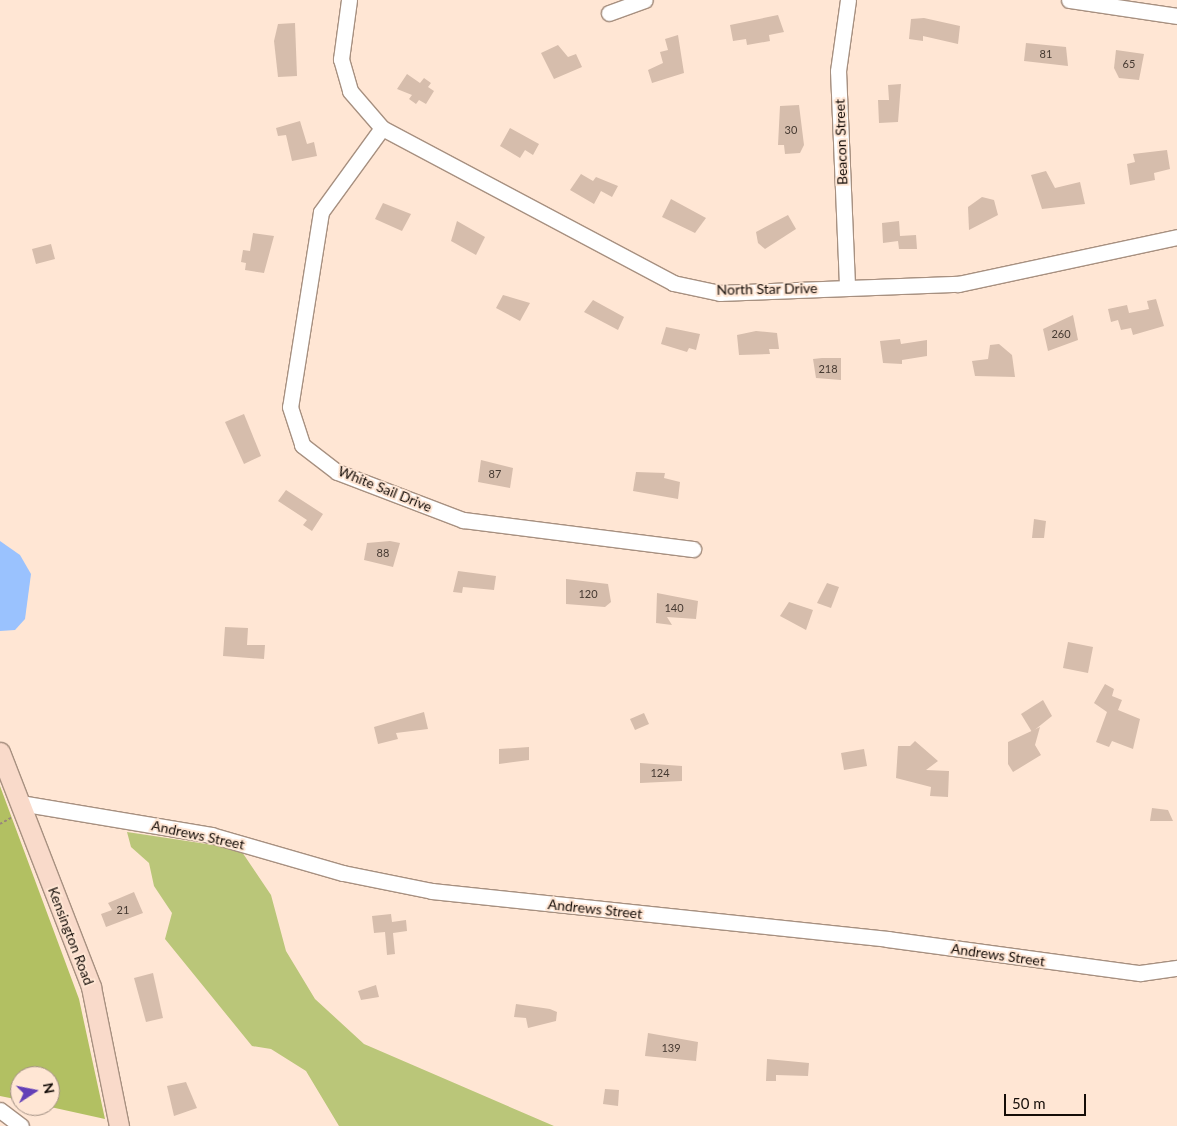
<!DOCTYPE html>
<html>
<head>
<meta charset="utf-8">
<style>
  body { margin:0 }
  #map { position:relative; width:1177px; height:1126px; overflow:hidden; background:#ffe6d4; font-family:Lato,sans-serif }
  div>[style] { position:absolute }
  .green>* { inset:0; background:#bac679 }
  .forest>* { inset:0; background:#b2c062 }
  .water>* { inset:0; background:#9ac2fe }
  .building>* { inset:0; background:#d6bdac }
  .path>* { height:2px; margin-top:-1px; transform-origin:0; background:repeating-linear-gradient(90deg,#99877b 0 2.5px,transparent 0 5px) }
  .roads { filter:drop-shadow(1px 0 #a79080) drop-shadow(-1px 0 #a79080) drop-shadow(0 1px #a79080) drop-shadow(0 -1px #a79080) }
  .minor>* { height:15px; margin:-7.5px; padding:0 7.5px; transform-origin:7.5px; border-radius:7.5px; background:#fff }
  .major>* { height:19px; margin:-9.5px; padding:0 9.5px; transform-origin:9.5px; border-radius:9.5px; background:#f9daca }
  span { translate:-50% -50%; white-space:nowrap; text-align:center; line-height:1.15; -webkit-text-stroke:4px #ffe6d4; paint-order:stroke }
  .number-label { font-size:11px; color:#453931 }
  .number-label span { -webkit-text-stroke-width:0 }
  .street-label { font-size:14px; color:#150d08 }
  .north { position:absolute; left:10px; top:1066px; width:50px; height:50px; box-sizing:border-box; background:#ffe6d4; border:1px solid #a18f82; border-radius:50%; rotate:79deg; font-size:14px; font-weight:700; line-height:20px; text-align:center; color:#150d08 }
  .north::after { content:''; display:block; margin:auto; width:18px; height:22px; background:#633fb7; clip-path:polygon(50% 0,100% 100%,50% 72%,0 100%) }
  .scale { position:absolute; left:1004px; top:1094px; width:82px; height:22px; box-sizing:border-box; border:2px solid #150d08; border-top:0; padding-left:6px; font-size:15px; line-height:18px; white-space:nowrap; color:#150d08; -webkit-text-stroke:4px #ffe6d4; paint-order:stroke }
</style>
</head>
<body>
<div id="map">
  <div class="green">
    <div style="clip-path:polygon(127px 832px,240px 849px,271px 895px,286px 951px,315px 999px,364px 1044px,554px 1126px,339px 1126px,306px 1071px,271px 1049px,252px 1046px,165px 939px,172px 913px,154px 886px,149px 863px,131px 847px)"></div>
  </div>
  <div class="forest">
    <div style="clip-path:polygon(0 786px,79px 999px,105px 1119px,46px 1106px,50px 1106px,50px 1076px,20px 1076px,20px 1100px,0 1096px)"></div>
  </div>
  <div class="water">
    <div style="clip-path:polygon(0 541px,20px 555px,31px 574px,25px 619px,15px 630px,0 631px)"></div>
  </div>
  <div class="building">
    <div style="clip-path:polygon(778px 15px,784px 32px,769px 35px,770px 41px,747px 45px,746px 39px,733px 41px,730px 25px)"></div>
    <div style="clip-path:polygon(924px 18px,960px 26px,958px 44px,923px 36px,923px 41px,909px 39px,911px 19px)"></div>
    <div style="clip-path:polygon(295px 23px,297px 76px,278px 77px,274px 41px,278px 24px)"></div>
    <div style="clip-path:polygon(678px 35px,684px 73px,652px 83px,648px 70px,663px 63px,660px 52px,668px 50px,665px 39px)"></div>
    <div style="clip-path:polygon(1026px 43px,1066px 47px,1068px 66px,1024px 61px)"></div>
    <div style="clip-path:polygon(558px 45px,568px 57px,576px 54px,582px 67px,554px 79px,541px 53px)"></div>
    <div style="clip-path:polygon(1116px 50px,1144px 54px,1139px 80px,1119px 78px,1114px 68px)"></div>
    <div style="clip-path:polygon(407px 74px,420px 83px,424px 78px,431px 83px,428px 87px,434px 91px,426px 104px,419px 100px,416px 104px,409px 99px,412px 95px,397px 89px)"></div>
    <div style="clip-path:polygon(901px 84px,898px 122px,879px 123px,878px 100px,889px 100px,888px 85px)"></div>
    <div style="clip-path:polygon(799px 105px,804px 145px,800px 153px,785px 154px,784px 145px,778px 145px,780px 106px)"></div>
    <div style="clip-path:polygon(300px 121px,307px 144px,314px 142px,317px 156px,292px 161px,286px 135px,278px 136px,276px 128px)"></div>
    <div style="clip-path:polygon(510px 128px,539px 144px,533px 155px,525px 150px,520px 158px,500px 146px)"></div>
    <div style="clip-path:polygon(1167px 150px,1170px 169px,1154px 173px,1155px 180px,1130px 185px,1127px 164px,1135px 162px,1133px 154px)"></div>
    <div style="clip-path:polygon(1046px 171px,1055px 188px,1080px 182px,1085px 204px,1042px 209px,1031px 175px)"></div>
    <div style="clip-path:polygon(581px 174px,593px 181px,596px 177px,618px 186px,612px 197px,601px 191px,594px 204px,570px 190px)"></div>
    <div style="clip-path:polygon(982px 197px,994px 200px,998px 215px,969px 230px,968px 207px)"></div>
    <div style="clip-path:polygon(671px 199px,706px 218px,695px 233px,662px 217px)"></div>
    <div style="clip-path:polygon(383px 203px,411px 214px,402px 231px,375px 219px)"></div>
    <div style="clip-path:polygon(788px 215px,796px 229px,765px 249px,758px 243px,756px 232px)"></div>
    <div style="clip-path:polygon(457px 221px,485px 237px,476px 255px,451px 241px)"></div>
    <div style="clip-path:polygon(899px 221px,900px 236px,916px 235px,917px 249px,899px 249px,898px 241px,883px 243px,882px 223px)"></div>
    <div style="clip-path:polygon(253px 233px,274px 236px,264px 273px,245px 270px,246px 263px,241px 262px,243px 250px,250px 251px)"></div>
    <div style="clip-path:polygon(51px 244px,55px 259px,36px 264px,32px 249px)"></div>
    <div style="clip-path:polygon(503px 295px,530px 303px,520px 321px,496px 308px)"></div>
    <div style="clip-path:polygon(1156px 299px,1164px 326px,1133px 335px,1131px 328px,1121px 330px,1118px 320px,1111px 322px,1108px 309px,1127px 305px,1129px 313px,1149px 309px,1147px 301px)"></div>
    <div style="clip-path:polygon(593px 300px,624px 317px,618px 330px,584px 312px)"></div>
    <div style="clip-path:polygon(1073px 315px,1078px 340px,1048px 351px,1043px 329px)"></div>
    <div style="clip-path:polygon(666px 327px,700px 334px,696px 350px,689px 348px,687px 352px,661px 344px)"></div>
    <div style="clip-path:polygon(756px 331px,777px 333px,779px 349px,769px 349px,770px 354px,739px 355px,737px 335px)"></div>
    <div style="clip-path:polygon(900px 339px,901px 344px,927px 340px,927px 356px,902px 360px,902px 364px,883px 363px,880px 341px)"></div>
    <div style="clip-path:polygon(999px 344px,1012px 355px,1015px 377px,975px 376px,972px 361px,988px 359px,990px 345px)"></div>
    <div style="clip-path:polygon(822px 358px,841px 358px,841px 380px,816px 378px,813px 359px)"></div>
    <div style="clip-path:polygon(244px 414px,261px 456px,244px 464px,225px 422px)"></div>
    <div style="clip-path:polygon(481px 460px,513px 468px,510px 488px,478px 482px)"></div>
    <div style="clip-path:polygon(636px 472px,665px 473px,664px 478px,680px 482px,678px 499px,633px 491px)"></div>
    <div style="clip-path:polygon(286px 490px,323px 514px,312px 531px,303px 525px,307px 520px,278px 501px)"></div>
    <div style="clip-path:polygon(1034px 519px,1046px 521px,1044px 538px,1032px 538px)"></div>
    <div style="clip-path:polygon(390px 541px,400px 543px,393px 567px,364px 560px,367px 543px)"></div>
    <div style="clip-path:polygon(458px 571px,496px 576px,494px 590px,463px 587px,462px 593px,453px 592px)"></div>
    <div style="clip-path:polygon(566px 579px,608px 584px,611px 602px,605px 607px,566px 604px)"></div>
    <div style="clip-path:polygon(827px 583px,839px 587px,831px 608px,817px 603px)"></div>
    <div style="clip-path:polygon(657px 593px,698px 601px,696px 619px,667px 617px,672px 625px,656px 623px)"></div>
    <div style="clip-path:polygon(789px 602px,813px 610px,806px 630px,780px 616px)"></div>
    <div style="clip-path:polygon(225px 627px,248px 628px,247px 645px,265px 645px,264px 659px,223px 656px)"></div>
    <div style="clip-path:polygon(1068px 642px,1093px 647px,1088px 673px,1063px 668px)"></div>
    <div style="clip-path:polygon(1105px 684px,1114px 689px,1112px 696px,1122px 700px,1118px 710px,1140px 719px,1133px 749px,1112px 741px,1109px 747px,1096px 742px,1107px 712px,1094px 703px)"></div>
    <div style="clip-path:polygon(1043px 700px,1052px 716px,1032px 732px,1021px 714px)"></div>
    <div style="clip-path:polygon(424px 712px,428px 729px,396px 733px,398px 739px,378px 744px,374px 727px)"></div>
    <div style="clip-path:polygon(644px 713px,649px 724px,635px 730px,630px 719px)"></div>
    <div style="clip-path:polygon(1040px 727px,1035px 745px,1041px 755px,1013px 772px,1008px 764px,1008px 742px)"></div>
    <div style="clip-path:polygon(915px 741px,938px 761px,926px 770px,949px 771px,948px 797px,930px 796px,931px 787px,896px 778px,898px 746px,910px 746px)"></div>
    <div style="clip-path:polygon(529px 747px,529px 760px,499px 764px,499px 749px)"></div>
    <div style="clip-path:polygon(864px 749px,867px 766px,844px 770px,841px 753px)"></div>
    <div style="clip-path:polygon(640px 763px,682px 766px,682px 781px,640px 783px)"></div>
    <div style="clip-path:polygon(1152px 808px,1168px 810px,1173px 821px,1150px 821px)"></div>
    <div style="clip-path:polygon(134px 892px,143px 913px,106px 927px,101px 914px,112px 910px,108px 903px)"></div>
    <div style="clip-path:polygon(391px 914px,392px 922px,406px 920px,407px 931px,393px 933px,395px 954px,387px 955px,385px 932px,374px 933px,372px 916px)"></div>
    <div style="clip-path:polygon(153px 973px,163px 1018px,146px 1022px,134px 978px)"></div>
    <div style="clip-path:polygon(376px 985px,379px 997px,361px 1000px,358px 991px)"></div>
    <div style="clip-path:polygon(516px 1004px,550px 1009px,557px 1012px,556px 1021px,528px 1028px,526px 1018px,514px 1017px)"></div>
    <div style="clip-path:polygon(648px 1033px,698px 1042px,696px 1061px,645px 1056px)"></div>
    <div style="clip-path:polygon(767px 1059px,809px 1063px,808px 1076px,776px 1075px,776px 1081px,766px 1081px)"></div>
    <div style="clip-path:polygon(186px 1082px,197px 1108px,174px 1116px,167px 1086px)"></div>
    <div style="clip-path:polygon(605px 1089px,619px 1090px,618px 1106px,603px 1104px)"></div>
  </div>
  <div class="path">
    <div style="left:0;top:824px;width:13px;rotate:-29deg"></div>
  </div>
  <div class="roads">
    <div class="minor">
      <div style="left:349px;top:0;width:60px;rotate:97.7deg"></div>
      <div style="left:341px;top:59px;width:33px;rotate:74deg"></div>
      <div style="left:350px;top:91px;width:49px;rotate:49.1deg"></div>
      <div style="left:382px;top:128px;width:330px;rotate:28deg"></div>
      <div style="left:673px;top:283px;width:48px;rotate:12deg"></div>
      <div style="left:720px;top:293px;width:238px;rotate:-2.2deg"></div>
      <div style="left:958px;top:284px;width:224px;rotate:-12.1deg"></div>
      <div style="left:1069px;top:0;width:109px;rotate:8.4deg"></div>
      <div style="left:609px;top:13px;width:38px;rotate:-20deg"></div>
      <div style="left:382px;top:128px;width:104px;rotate:126deg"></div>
      <div style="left:321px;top:212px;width:197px;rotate:99deg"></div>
      <div style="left:290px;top:407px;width:40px;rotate:72deg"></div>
      <div style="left:302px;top:445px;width:44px;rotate:37.6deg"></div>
      <div style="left:337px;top:472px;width:135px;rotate:20.9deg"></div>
      <div style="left:463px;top:520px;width:232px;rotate:7.2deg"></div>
      <div style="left:847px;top:285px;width:214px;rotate:-92.4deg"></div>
      <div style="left:838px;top:71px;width:72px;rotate:-82deg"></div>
      <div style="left:20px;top:803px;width:194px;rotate:9.5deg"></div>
      <div style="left:211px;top:835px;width:137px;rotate:16.1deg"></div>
      <div style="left:343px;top:873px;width:91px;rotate:11.4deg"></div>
      <div style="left:432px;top:891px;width:458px;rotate:6deg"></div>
      <div style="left:887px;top:939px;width:255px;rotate:7.7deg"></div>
      <div style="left:1140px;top:973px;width:37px;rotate:-8deg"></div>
      <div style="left:0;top:1110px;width:26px;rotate:37deg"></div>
    </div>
    <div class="major">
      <div style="left:0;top:752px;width:252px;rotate:68.8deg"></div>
      <div style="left:91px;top:987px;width:142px;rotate:78.6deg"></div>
    </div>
  </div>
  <div class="number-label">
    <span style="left:1046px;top:54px">81</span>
    <span style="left:1129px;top:64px">65</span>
    <span style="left:791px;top:130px">30</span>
    <span style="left:1061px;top:334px">260</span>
    <span style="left:828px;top:369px">218</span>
    <span style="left:495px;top:474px">87</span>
    <span style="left:383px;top:553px">88</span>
    <span style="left:588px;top:594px">120</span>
    <span style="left:674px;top:608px">140</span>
    <span style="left:660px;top:773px">124</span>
    <span style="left:123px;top:910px">21</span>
    <span style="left:671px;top:1048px">139</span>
  </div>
  <div class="street-label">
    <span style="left:841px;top:142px;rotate:-92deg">Beacon Street</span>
    <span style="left:767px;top:289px;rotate:-1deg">North Star Drive</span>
    <span style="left:385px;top:489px;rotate:22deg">White Sail Drive</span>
    <span style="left:198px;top:835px;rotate:12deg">Andrews Street</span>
    <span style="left:595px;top:909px;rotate:6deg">Andrews Street</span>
    <span style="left:71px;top:936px;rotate:69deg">Kensington Road</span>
    <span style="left:998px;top:955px;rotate:8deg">Andrews Street</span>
  </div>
  <div class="north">N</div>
  <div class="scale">50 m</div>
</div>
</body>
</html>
